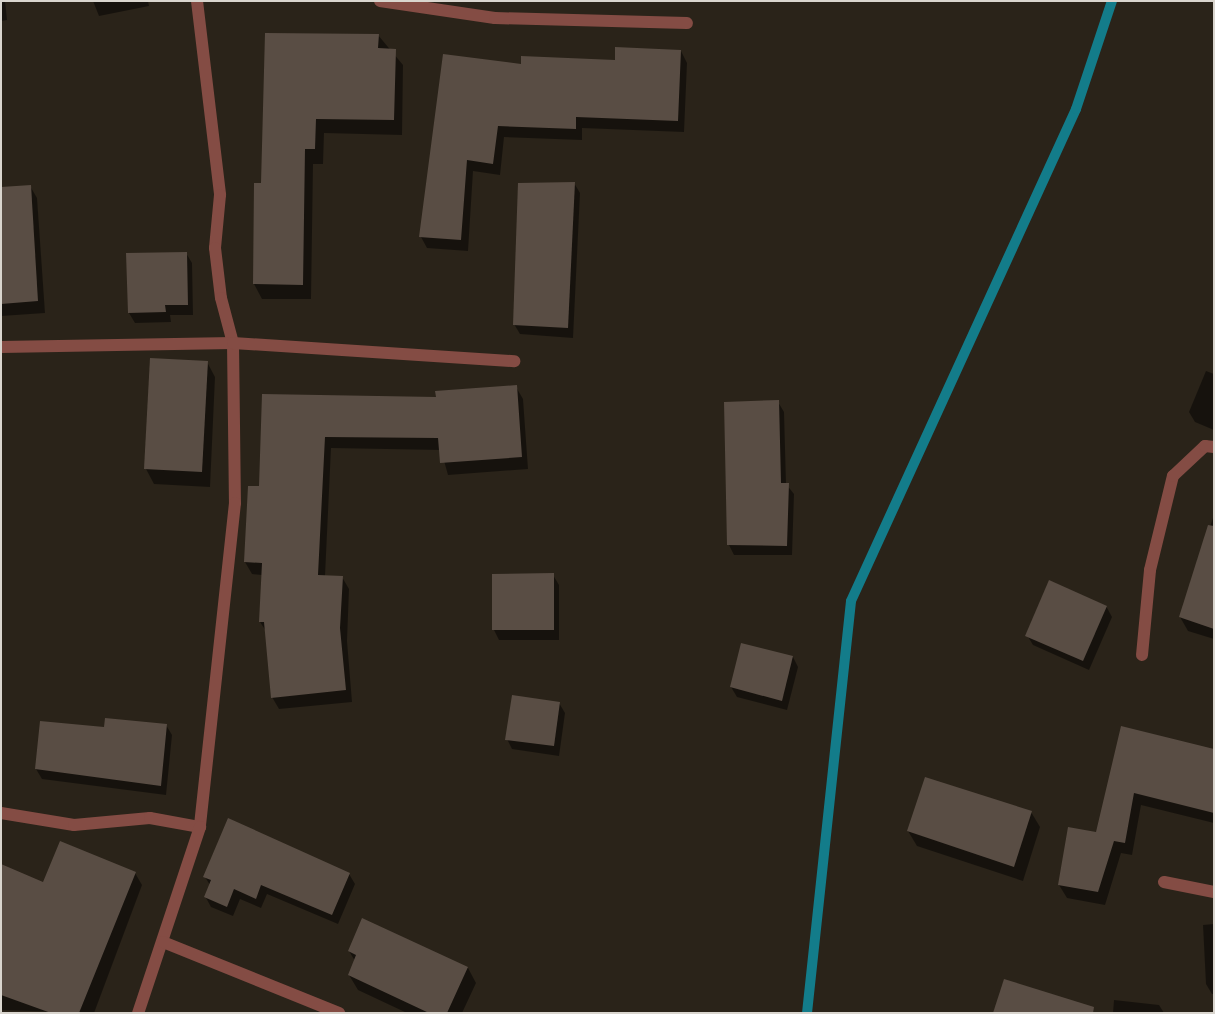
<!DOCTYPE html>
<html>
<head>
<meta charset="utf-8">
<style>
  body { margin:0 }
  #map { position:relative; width:1215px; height:1014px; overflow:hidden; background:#2a2319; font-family:Spectral,serif }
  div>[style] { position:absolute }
  .shadow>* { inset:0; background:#0007 }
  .stream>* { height:10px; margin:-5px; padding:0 5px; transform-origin:5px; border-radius:5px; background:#137c8a }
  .building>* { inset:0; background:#594d44 }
  .minor>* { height:12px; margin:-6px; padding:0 6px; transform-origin:6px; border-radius:6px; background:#844c44 }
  span { translate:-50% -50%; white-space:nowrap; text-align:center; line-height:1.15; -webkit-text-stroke:4.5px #2a2319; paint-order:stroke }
  .frame { position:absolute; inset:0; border:2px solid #d9d5ce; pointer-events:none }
</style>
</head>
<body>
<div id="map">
  <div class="shadow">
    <div style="clip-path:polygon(1px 1px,5px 1px,7px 20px,1px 21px)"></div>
    <div style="clip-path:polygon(93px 1px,148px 1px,149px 6px,99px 16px)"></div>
    <div style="clip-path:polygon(378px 35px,403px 65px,402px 135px,324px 133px,323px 164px,313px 164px,311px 299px,262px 299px,254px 284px,262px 184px)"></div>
    <div style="clip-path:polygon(681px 51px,687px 63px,684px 132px,582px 128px,582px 140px,504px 137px,500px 175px,473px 171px,468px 251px,427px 248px,421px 237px,522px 65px,616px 62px)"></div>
    <div style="clip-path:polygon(574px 183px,580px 193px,573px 338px,520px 334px,514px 324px)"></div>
    <div style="clip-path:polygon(30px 186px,37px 198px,45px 313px,1px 316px,1px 188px)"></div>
    <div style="clip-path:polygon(186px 253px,192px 263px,193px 315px,170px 315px,171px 322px,135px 323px,129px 313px,128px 255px)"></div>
    <div style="clip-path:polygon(207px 362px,215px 377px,210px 487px,154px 484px,146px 469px)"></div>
    <div style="clip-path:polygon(1206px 371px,1214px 374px,1214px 430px,1195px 422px,1189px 412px)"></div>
    <div style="clip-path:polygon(516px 387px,523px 399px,528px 469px,448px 475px,441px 450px,331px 448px,325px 576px,342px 577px,349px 589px,347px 641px,352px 702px,279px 709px,272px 697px,266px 631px,260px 622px,262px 575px,252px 574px,245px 562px,260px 488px,263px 396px,437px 398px)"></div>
    <div style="clip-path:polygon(778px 402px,784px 412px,786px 484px,794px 494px,792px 555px,734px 555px,729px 545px)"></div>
    <div style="clip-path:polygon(1214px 515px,1214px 639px,1188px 631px,1180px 617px)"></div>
    <div style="clip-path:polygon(553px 575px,559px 585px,559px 640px,499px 640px,494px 630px)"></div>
    <div style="clip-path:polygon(1106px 606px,1112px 617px,1089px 670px,1033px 645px,1027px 635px)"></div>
    <div style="clip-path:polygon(793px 657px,798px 667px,787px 710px,737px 697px,731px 687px)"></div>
    <div style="clip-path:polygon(559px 703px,565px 713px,559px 756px,512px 749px,507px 739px)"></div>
    <div style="clip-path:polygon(166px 725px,172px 735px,166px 795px,42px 779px,36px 769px,105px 728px)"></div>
    <div style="clip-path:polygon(1122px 728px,1214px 750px,1214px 823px,1141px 805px,1132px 855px,1121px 853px,1105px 905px,1067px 898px,1059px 885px,1097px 834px)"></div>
    <div style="clip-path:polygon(1031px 812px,1040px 827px,1023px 881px,917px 846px,908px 831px)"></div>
    <div style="clip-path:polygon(135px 873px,142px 885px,94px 1013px,1px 1010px,1px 970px,44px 884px)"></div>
    <div style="clip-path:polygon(349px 874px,355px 884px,338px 924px,267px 894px,261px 908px,240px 899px,233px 916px,211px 907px,205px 896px,210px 885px,205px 877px)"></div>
    <div style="clip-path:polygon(1214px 924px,1214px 994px,1212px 994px,1206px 984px,1203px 925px)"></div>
    <div style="clip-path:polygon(349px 951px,468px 968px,476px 983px,462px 1013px,407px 1013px,358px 990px,349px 975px,355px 961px)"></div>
    <div style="clip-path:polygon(1114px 1000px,1159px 1005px,1164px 1013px,1113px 1013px)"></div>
  </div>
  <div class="stream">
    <div style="left:807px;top:1013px;width:414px;rotate:-83.9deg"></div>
    <div style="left:851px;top:601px;width:541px;rotate:-65.42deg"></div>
    <div style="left:1076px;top:109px;width:114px;rotate:-71.6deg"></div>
  </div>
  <div class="building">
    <div style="clip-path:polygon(265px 33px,379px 34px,378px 48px,396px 49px,394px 120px,316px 119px,315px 149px,305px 149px,303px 285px,253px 284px,254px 183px,261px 183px)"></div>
    <div style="clip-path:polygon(615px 47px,681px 50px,678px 121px,576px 117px,576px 129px,498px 126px,493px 164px,467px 160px,461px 240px,419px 237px,443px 54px,521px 64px,521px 56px,615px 60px)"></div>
    <div style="clip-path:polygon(575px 182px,568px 328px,513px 325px,518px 183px)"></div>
    <div style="clip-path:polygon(31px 185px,38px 301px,1px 304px,1px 187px)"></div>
    <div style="clip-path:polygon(187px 252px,188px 305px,165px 305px,166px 312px,128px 313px,126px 253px)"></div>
    <div style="clip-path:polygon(150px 358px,208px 361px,202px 472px,144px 469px)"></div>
    <div style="clip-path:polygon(517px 385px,522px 457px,440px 463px,438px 438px,325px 437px,318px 575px,343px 576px,340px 628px,346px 690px,271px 698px,264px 622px,259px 622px,262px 563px,244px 562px,248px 486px,259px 486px,262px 394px,436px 397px,435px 391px)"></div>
    <div style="clip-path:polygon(779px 400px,781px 483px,789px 483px,787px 546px,727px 545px,724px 402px)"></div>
    <div style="clip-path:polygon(1208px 525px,1214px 526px,1214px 629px,1179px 617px)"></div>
    <div style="clip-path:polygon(554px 573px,554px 630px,492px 630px,492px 574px)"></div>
    <div style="clip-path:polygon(1049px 580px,1107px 606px,1083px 661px,1025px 636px)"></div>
    <div style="clip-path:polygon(741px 643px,793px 656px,782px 701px,730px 687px)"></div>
    <div style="clip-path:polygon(512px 695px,560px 702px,554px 746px,505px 740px)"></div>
    <div style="clip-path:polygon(105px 718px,167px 724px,161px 786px,35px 769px,40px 721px,104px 727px)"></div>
    <div style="clip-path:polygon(1121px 726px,1214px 749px,1214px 813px,1134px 793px,1125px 843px,1114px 841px,1098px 892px,1058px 885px,1068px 827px,1096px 832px)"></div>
    <div style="clip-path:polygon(925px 777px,1032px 811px,1014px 867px,907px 831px)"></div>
    <div style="clip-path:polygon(228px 818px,350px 873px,332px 915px,261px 885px,256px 899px,234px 889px,227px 907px,204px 897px,211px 880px,203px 877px)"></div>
    <div style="clip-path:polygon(60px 841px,136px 872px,79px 1013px,51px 1013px,1px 995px,1px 864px,43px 882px)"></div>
    <div style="clip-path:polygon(362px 918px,468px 967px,447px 1013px,429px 1013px,348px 975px,356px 955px,348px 951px)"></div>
    <div style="clip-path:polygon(1004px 979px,1094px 1007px,1093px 1013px,993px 1013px)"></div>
  </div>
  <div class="minor">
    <div style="left:197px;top:1px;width:195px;rotate:83.2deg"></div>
    <div style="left:220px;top:195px;width:53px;rotate:95.4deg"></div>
    <div style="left:215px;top:248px;width:50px;rotate:83.2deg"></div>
    <div style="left:221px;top:298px;width:47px;rotate:75.1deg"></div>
    <div style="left:233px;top:343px;width:160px;rotate:89.3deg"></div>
    <div style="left:235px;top:503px;width:326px;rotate:96.2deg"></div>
    <div style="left:380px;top:1px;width:116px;rotate:8.4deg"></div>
    <div style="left:495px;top:18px;width:192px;rotate:1.5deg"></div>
    <div style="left:1px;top:347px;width:232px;rotate:-1deg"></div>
    <div style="left:233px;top:343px;width:282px;rotate:3.7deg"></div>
    <div style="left:1142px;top:655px;width:85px;rotate:-84.6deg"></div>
    <div style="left:1150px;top:570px;width:97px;rotate:-76.3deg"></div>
    <div style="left:1173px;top:476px;width:44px;rotate:-43.2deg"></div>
    <div style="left:1205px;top:446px;width:9px;rotate:6deg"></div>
    <div style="left:1px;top:813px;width:74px;rotate:9.3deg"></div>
    <div style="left:74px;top:825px;width:76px;rotate:-5.3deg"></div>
    <div style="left:150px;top:818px;width:51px;rotate:10.2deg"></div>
    <div style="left:200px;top:827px;width:196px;rotate:108.4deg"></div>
    <div style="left:1164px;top:882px;width:51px;rotate:11.3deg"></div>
    <div style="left:163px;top:942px;width:190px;rotate:22deg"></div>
  </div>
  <div class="frame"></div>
</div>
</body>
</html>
